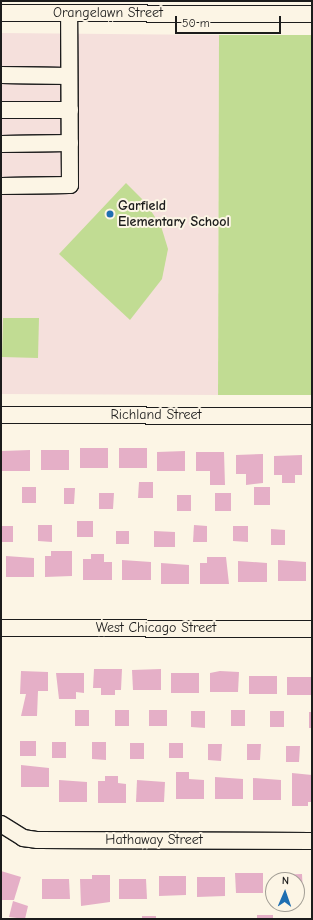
<!DOCTYPE html>
<html>
<head>
<meta charset="utf-8">
<style>
  body { margin:0 }
  #map { position:relative; width:313px; height:920px; overflow:hidden; background:#fcf5e5; font-family:"Comic Neue",sans-serif }
  div>[style] { position:absolute }
  .built>* { inset:0; background:#f5e0dc }
  .green>* { inset:0; background:#c1dc93 }
  .building>* { inset:0; background:#e5afc7 }
  .roads { filter:drop-shadow(1px 0 #1c1c1c) drop-shadow(-1px 0 #1c1c1c) drop-shadow(0 1px #1c1c1c) drop-shadow(0 -1px #1c1c1c) }
  .minor>* { height:16px; margin:-8px; padding:0 8px; transform-origin:8px; border-radius:8px; background:#fcf5e5 }
  .dots>* { width:11px; height:11px; translate:-50% -50%; box-sizing:border-box; border:2px solid #fcf5e5; border-radius:50% }
  span { translate:-50% -50%; white-space:nowrap; text-align:center; line-height:1.15; -webkit-text-stroke:4px #fcf5e5; paint-order:stroke }
  .street-label { font-size:14px; color:#1c1c1c }
  .poi-label { font-size:14px; color:#1c1c1c; font-weight:700 }
  .left { translate:0 -50%; text-align:left }
  .frame { position:absolute; inset:0; border:2px solid #1c1c1c; pointer-events:none }
  .north { position:absolute; left:265px; top:872px; width:40px; height:40px; box-sizing:border-box; background:#fcf5e5; border:1px solid #a29e95; border-radius:50%; rotate:2deg; font-size:11px; font-weight:700; line-height:16px; text-align:center; color:#1c1c1c }
  .north::after { content:''; display:block; margin:auto; width:14px; height:18px; background:#1f6fb2; clip-path:polygon(50% 0,100% 100%,50% 72%,0 100%) }
  .scale { position:absolute; left:175px; top:16px; width:106px; height:18px; box-sizing:border-box; border:2px solid #1c1c1c; border-top:0; padding-left:5px; font-size:12px; line-height:14px; white-space:nowrap; color:#1c1c1c; -webkit-text-stroke:3px #fcf5e5; paint-order:stroke }
</style>
</head>
<body>
<div id="map">
  <div class="built">
    <div style="clip-path:polygon(1px 33px,219px 35px,218px 395px,1px 394px)"></div>
  </div>
  <div class="green">
    <div style="clip-path:polygon(219px 35px,312px 35px,312px 395px,218px 395px)"></div>
    <div style="clip-path:polygon(126px 183px,145px 202px,161px 226px,168px 249px,162px 279px,130px 320px,59px 254px)"></div>
    <div style="clip-path:polygon(3px 318px,39px 318px,38px 358px,2px 357px)"></div>
  </div>
  <div class="building">
    <div style="clip-path:polygon(80px 448px,108px 448px,108px 468px,80px 468px)"></div>
    <div style="clip-path:polygon(119px 448px,147px 448px,147px 468px,119px 468px)"></div>
    <div style="clip-path:polygon(30px 450px,30px 471px,2px 471px,2px 451px)"></div>
    <div style="clip-path:polygon(41px 450px,69px 450px,69px 470px,41px 470px)"></div>
    <div style="clip-path:polygon(185px 451px,185px 471px,157px 471px,157px 452px)"></div>
    <div style="clip-path:polygon(196px 452px,224px 452px,225px 485px,210px 485px,210px 471px,196px 471px)"></div>
    <div style="clip-path:polygon(263px 454px,263px 483px,246px 485px,246px 474px,236px 474px,236px 455px)"></div>
    <div style="clip-path:polygon(302px 455px,302px 475px,295px 475px,295px 483px,282px 483px,282px 475px,274px 475px,274px 456px)"></div>
    <div style="clip-path:polygon(139px 482px,153px 482px,153px 498px,138px 498px)"></div>
    <div style="clip-path:polygon(22px 487px,36px 487px,36px 503px,22px 503px)"></div>
    <div style="clip-path:polygon(254px 487px,270px 487px,270px 505px,254px 505px)"></div>
    <div style="clip-path:polygon(64px 488px,75px 488px,74px 504px,64px 504px)"></div>
    <div style="clip-path:polygon(99px 493px,114px 493px,113px 509px,99px 509px)"></div>
    <div style="clip-path:polygon(215px 493px,231px 493px,231px 511px,215px 511px)"></div>
    <div style="clip-path:polygon(177px 495px,191px 495px,191px 511px,177px 511px)"></div>
    <div style="clip-path:polygon(77px 521px,93px 521px,93px 537px,77px 537px)"></div>
    <div style="clip-path:polygon(38px 525px,52px 525px,52px 542px,38px 541px)"></div>
    <div style="clip-path:polygon(194px 525px,207px 526px,207px 542px,193px 542px)"></div>
    <div style="clip-path:polygon(1px 526px,13px 526px,13px 542px,1px 542px)"></div>
    <div style="clip-path:polygon(233px 526px,248px 526px,248px 542px,233px 541px)"></div>
    <div style="clip-path:polygon(271px 529px,285px 530px,285px 545px,271px 545px)"></div>
    <div style="clip-path:polygon(116px 531px,129px 531px,129px 544px,116px 544px)"></div>
    <div style="clip-path:polygon(154px 531px,175px 532px,175px 547px,154px 547px)"></div>
    <div style="clip-path:polygon(51px 551px,72px 551px,72px 576px,45px 577px,45px 556px,51px 556px)"></div>
    <div style="clip-path:polygon(91px 554px,104px 554px,104px 562px,112px 562px,112px 580px,83px 580px,83px 559px,91px 559px)"></div>
    <div style="clip-path:polygon(6px 556px,34px 558px,34px 577px,6px 577px)"></div>
    <div style="clip-path:polygon(207px 557px,226px 557px,229px 584px,200px 584px,200px 563px,207px 563px)"></div>
    <div style="clip-path:polygon(122px 560px,151px 562px,151px 580px,122px 580px)"></div>
    <div style="clip-path:polygon(278px 560px,306px 562px,306px 581px,278px 581px)"></div>
    <div style="clip-path:polygon(238px 561px,267px 563px,267px 582px,238px 582px)"></div>
    <div style="clip-path:polygon(161px 563px,189px 565px,189px 584px,161px 584px)"></div>
    <div style="clip-path:polygon(94px 669px,122px 669px,121px 690px,115px 690px,115px 695px,101px 695px,101px 688px,93px 688px)"></div>
    <div style="clip-path:polygon(161px 669px,161px 690px,133px 690px,132px 670px)"></div>
    <div style="clip-path:polygon(21px 671px,48px 672px,48px 691px,38px 691px,37px 716px,21px 716px,26px 694px,20px 694px)"></div>
    <div style="clip-path:polygon(220px 671px,239px 672px,238px 692px,210px 692px,210px 673px)"></div>
    <div style="clip-path:polygon(56px 673px,84px 673px,84px 693px,76px 692px,76px 699px,59px 699px)"></div>
    <div style="clip-path:polygon(171px 673px,199px 673px,199px 693px,171px 693px)"></div>
    <div style="clip-path:polygon(249px 676px,277px 676px,277px 694px,249px 694px)"></div>
    <div style="clip-path:polygon(287px 677px,312px 677px,312px 695px,287px 695px)"></div>
    <div style="clip-path:polygon(75px 710px,89px 710px,89px 726px,75px 726px)"></div>
    <div style="clip-path:polygon(115px 710px,129px 710px,129px 726px,115px 726px)"></div>
    <div style="clip-path:polygon(149px 710px,167px 710px,167px 726px,149px 726px)"></div>
    <div style="clip-path:polygon(231px 710px,245px 710px,245px 726px,231px 726px)"></div>
    <div style="clip-path:polygon(191px 711px,205px 711px,205px 728px,191px 727px)"></div>
    <div style="clip-path:polygon(270px 711px,284px 711px,284px 727px,270px 727px)"></div>
    <div style="clip-path:polygon(309px 712px,312px 712px,312px 728px,309px 728px)"></div>
    <div style="clip-path:polygon(20px 741px,36px 741px,36px 756px,20px 756px)"></div>
    <div style="clip-path:polygon(52px 742px,66px 742px,66px 758px,52px 758px)"></div>
    <div style="clip-path:polygon(92px 742px,106px 742px,106px 760px,92px 759px)"></div>
    <div style="clip-path:polygon(130px 743px,144px 743px,144px 759px,130px 759px)"></div>
    <div style="clip-path:polygon(169px 743px,183px 743px,183px 758px,169px 758px)"></div>
    <div style="clip-path:polygon(208px 744px,222px 744px,221px 761px,208px 760px)"></div>
    <div style="clip-path:polygon(247px 744px,261px 744px,260px 760px,247px 760px)"></div>
    <div style="clip-path:polygon(286px 746px,300px 746px,299px 762px,286px 762px)"></div>
    <div style="clip-path:polygon(21px 765px,49px 768px,49px 787px,21px 787px)"></div>
    <div style="clip-path:polygon(176px 772px,189px 772px,189px 779px,204px 780px,204px 799px,176px 799px)"></div>
    <div style="clip-path:polygon(292px 773px,312px 775px,312px 802px,308px 802px,308px 806px,292px 806px)"></div>
    <div style="clip-path:polygon(105px 776px,118px 776px,118px 783px,126px 784px,126px 803px,98px 803px,98px 781px,105px 781px)"></div>
    <div style="clip-path:polygon(215px 777px,243px 779px,243px 799px,215px 799px)"></div>
    <div style="clip-path:polygon(253px 778px,281px 780px,281px 800px,253px 800px)"></div>
    <div style="clip-path:polygon(59px 780px,87px 782px,87px 802px,59px 802px)"></div>
    <div style="clip-path:polygon(137px 780px,165px 782px,164px 802px,136px 802px)"></div>
    <div style="clip-path:polygon(1px 871px,21px 877px,14px 900px,1px 900px)"></div>
    <div style="clip-path:polygon(235px 873px,263px 873px,263px 893px,236px 893px)"></div>
    <div style="clip-path:polygon(302px 874px,303px 894px,297px 894px,297px 880px,275px 880px,275px 875px)"></div>
    <div style="clip-path:polygon(92px 875px,110px 875px,110px 902px,81px 906px,80px 879px,92px 879px)"></div>
    <div style="clip-path:polygon(159px 876px,186px 876px,186px 895px,159px 896px)"></div>
    <div style="clip-path:polygon(197px 877px,225px 877px,225px 896px,197px 897px)"></div>
    <div style="clip-path:polygon(42px 879px,69px 879px,70px 899px,42px 899px)"></div>
    <div style="clip-path:polygon(119px 879px,146px 879px,147px 899px,119px 899px)"></div>
    <div style="clip-path:polygon(13px 901px,28px 906px,25px 919px,9px 917px)"></div>
    <div style="clip-path:polygon(257px 915px,273px 915px,273px 919px,257px 919px)"></div>
    <div style="clip-path:polygon(142px 916px,156px 916px,156px 919px,142px 919px)"></div>
  </div>
  <div class="roads">
    <div class="minor">
      <div style="left:1px;top:13px;width:311px;rotate:0.2deg"></div>
      <div style="left:1px;top:75px;width:68px;rotate:0.8deg"></div>
      <div style="left:1px;top:110px;width:69px"></div>
      <div style="left:1px;top:144px;width:69px;rotate:-0.8deg"></div>
      <div style="left:1px;top:186px;width:69px;rotate:-0.8deg"></div>
      <div style="left:70px;top:185px;width:172px;rotate:-90.3deg"></div>
      <div style="left:1px;top:415px;width:311px;rotate:0.2deg"></div>
      <div style="left:1px;top:628px;width:311px;rotate:0.2deg"></div>
      <div style="left:1px;top:824px;width:26px;rotate:32deg"></div>
      <div style="left:23px;top:838px;width:15px;rotate:8deg"></div>
      <div style="left:38px;top:840px;width:274px;rotate:0.2deg"></div>
    </div>
  </div>
  <div class="dots">
    <div style="left:110px;top:214px;background:#1f6fb2"></div>
  </div>
  <div class="street-label">
    <span style="left:108px;top:13px">Orangelawn Street</span>
    <span style="left:156px;top:415px">Richland Street</span>
    <span style="left:156px;top:628px">West Chicago Street</span>
    <span style="left:154px;top:840px">Hathaway Street</span>
  </div>
  <div class="poi-label">
    <span class="left" style="left:118px;top:214px">Garfield<br>Elementary School</span>
  </div>
  <div class="frame"></div>
  <div class="north">N</div>
  <div class="scale">50 m</div>
</div>
</body>
</html>
